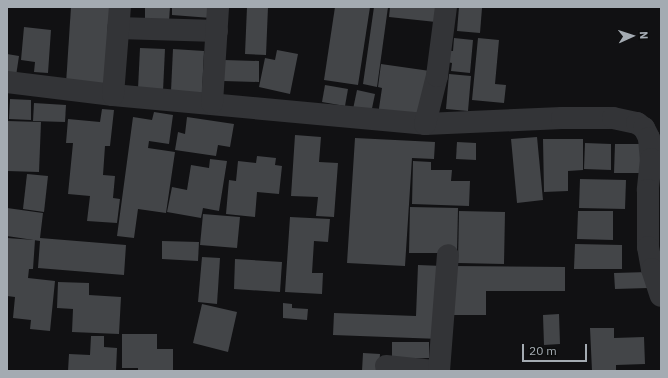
<!DOCTYPE html>
<html>
<head>
<meta charset="utf-8">
<style>
  body { margin:0 }
  #map { position:relative; width:668px; height:378px; overflow:hidden; background:#111113; font-family:"IBM Plex Sans",sans-serif }
  div>[style] { position:absolute }
  .building>* { inset:0; background:#434548 }
  .minor>* { height:22px; margin:-11px; padding:0 11px; transform-origin:11px; border-radius:11px; background:#333437 }
  span { translate:-50% -50%; white-space:nowrap; text-align:center; line-height:1.15; -webkit-text-stroke:3.5px #0c0d0d; paint-order:stroke }
  .frame { position:absolute; inset:0; border:8px solid #a4abb2; pointer-events:none }
  .north { position:absolute; left:612px; top:16px; width:40px; height:40px; -webkit-text-stroke:3px #0c0d0d; paint-order:stroke; rotate:87deg; font-size:11px; font-weight:700; line-height:16px; text-align:center; color:#a4abb2 }
  .north::after { content:''; display:block; margin:auto; width:14px; height:18px; background:#a4abb2; clip-path:polygon(50% 0,100% 100%,50% 72%,0 100%) }
  .scale { position:absolute; left:522px; top:344px; width:65px; height:18px; box-sizing:border-box; border:2px solid #a4abb2; border-top:0; padding-left:5px; font-size:12px; line-height:14px; white-space:nowrap; color:#a4abb2; -webkit-text-stroke:3px #0c0d0d; paint-order:stroke }
</style>
</head>
<body>
<div id="map">
  <div class="building">
    <div style="clip-path:polygon(71px 7px,115px 7px,110px 87px,66px 84px)"></div>
    <div style="clip-path:polygon(145px 7px,170px 7px,169px 21px,145px 19px)"></div>
    <div style="clip-path:polygon(172px 7px,211px 7px,211px 18px,172px 15px)"></div>
    <div style="clip-path:polygon(247px 7px,268px 7px,266px 55px,245px 54px)"></div>
    <div style="clip-path:polygon(335px 7px,370px 7px,358px 85px,324px 80px)"></div>
    <div style="clip-path:polygon(374px 7px,388px 7px,377px 87px,363px 84px)"></div>
    <div style="clip-path:polygon(390px 7px,438px 7px,436px 22px,389px 17px)"></div>
    <div style="clip-path:polygon(459px 7px,482px 8px,480px 33px,457px 31px)"></div>
    <div style="clip-path:polygon(24px 27px,51px 30px,48px 73px,34px 72px,35px 62px,21px 60px)"></div>
    <div style="clip-path:polygon(454px 38px,473px 40px,470px 73px,451px 71px,452px 63px,447px 62px,447px 51px,453px 51px)"></div>
    <div style="clip-path:polygon(478px 38px,499px 40px,495px 84px,506px 85px,504px 103px,472px 100px)"></div>
    <div style="clip-path:polygon(140px 48px,165px 49px,163px 91px,138px 89px)"></div>
    <div style="clip-path:polygon(173px 49px,204px 51px,202px 93px,171px 91px)"></div>
    <div style="clip-path:polygon(277px 50px,298px 54px,290px 94px,259px 87px,265px 58px,275px 60px)"></div>
    <div style="clip-path:polygon(7px 54px,19px 56px,16px 76px,7px 74px)"></div>
    <div style="clip-path:polygon(224px 60px,259px 61px,259px 82px,223px 81px)"></div>
    <div style="clip-path:polygon(381px 64px,430px 71px,422px 122px,378px 115px,382px 88px,378px 87px)"></div>
    <div style="clip-path:polygon(449px 74px,471px 76px,468px 111px,446px 109px)"></div>
    <div style="clip-path:polygon(325px 85px,348px 89px,345px 106px,322px 102px)"></div>
    <div style="clip-path:polygon(357px 90px,375px 94px,370px 118px,352px 114px)"></div>
    <div style="clip-path:polygon(10px 99px,31px 100px,31px 120px,9px 119px)"></div>
    <div style="clip-path:polygon(34px 103px,66px 105px,65px 122px,33px 121px)"></div>
    <div style="clip-path:polygon(102px 109px,114px 110px,110px 146px,105px 146px,103px 175px,115px 176px,113px 198px,120px 199px,117px 223px,87px 221px,90px 196px,68px 194px,73px 143px,66px 143px,68px 119px,100px 122px)"></div>
    <div style="clip-path:polygon(154px 112px,173px 115px,169px 144px,149px 141px,148px 148px,175px 152px,166px 213px,138px 209px,134px 238px,117px 236px,133px 117px,152px 120px)"></div>
    <div style="clip-path:polygon(187px 117px,234px 124px,230px 147px,218px 145px,216px 156px,175px 150px,178px 132px,185px 134px)"></div>
    <div style="clip-path:polygon(7px 121px,41px 122px,39px 172px,7px 171px)"></div>
    <div style="clip-path:polygon(295px 135px,321px 137px,319px 162px,338px 163px,334px 217px,316px 216px,318px 197px,291px 196px)"></div>
    <div style="clip-path:polygon(537px 137px,543px 200px,517px 203px,511px 139px)"></div>
    <div style="clip-path:polygon(355px 138px,435px 142px,434px 159px,412px 158px,405px 266px,347px 263px)"></div>
    <div style="clip-path:polygon(543px 139px,583px 139px,583px 170px,568px 171px,568px 191px,544px 192px)"></div>
    <div style="clip-path:polygon(457px 142px,476px 143px,476px 160px,456px 159px)"></div>
    <div style="clip-path:polygon(585px 143px,611px 144px,611px 170px,584px 169px)"></div>
    <div style="clip-path:polygon(615px 144px,640px 144px,640px 173px,614px 173px)"></div>
    <div style="clip-path:polygon(257px 156px,276px 158px,275px 165px,282px 166px,279px 194px,257px 192px,255px 217px,226px 214px,229px 180px,236px 181px,238px 161px,256px 163px)"></div>
    <div style="clip-path:polygon(210px 159px,227px 161px,219px 211px,203px 208px,201px 218px,167px 212px,172px 187px,187px 190px,191px 165px,209px 168px)"></div>
    <div style="clip-path:polygon(413px 161px,431px 162px,431px 170px,452px 170px,451px 181px,470px 181px,469px 206px,412px 204px)"></div>
    <div style="clip-path:polygon(27px 174px,48px 176px,44px 212px,23px 209px)"></div>
    <div style="clip-path:polygon(580px 179px,626px 180px,625px 209px,579px 208px)"></div>
    <div style="clip-path:polygon(410px 207px,458px 208px,457px 253px,409px 253px)"></div>
    <div style="clip-path:polygon(7px 208px,43px 213px,40px 238px,126px 245px,124px 275px,38px 268px,40px 241px,7px 236px)"></div>
    <div style="clip-path:polygon(459px 211px,505px 212px,504px 264px,458px 263px)"></div>
    <div style="clip-path:polygon(578px 211px,613px 211px,613px 240px,577px 239px)"></div>
    <div style="clip-path:polygon(203px 214px,240px 217px,237px 248px,200px 245px)"></div>
    <div style="clip-path:polygon(290px 217px,330px 219px,328px 242px,314px 241px,312px 273px,323px 273px,322px 294px,285px 292px)"></div>
    <div style="clip-path:polygon(7px 238px,35px 240px,33px 269px,29px 269px,28px 278px,55px 281px,50px 331px,30px 329px,31px 320px,13px 318px,15px 297px,7px 296px)"></div>
    <div style="clip-path:polygon(162px 241px,199px 242px,198px 261px,162px 259px)"></div>
    <div style="clip-path:polygon(575px 244px,622px 245px,622px 269px,574px 269px)"></div>
    <div style="clip-path:polygon(202px 257px,220px 258px,217px 304px,198px 302px)"></div>
    <div style="clip-path:polygon(235px 259px,282px 262px,280px 292px,234px 289px)"></div>
    <div style="clip-path:polygon(418px 265px,443px 266px,440px 339px,333px 335px,334px 313px,416px 316px)"></div>
    <div style="clip-path:polygon(452px 266px,565px 267px,565px 291px,486px 291px,486px 315px,447px 315px)"></div>
    <div style="clip-path:polygon(648px 272px,648px 288px,615px 289px,614px 273px)"></div>
    <div style="clip-path:polygon(58px 282px,89px 283px,89px 295px,121px 297px,119px 334px,72px 332px,73px 309px,57px 308px)"></div>
    <div style="clip-path:polygon(283px 303px,292px 304px,292px 308px,308px 309px,307px 320px,283px 318px)"></div>
    <div style="clip-path:polygon(202px 304px,237px 312px,228px 352px,193px 343px)"></div>
    <div style="clip-path:polygon(559px 314px,560px 344px,544px 345px,543px 315px)"></div>
    <div style="clip-path:polygon(590px 328px,614px 328px,614px 338px,644px 337px,645px 364px,616px 365px,616px 370px,592px 371px)"></div>
    <div style="clip-path:polygon(122px 334px,157px 334px,157px 349px,173px 349px,173px 371px,138px 371px,138px 368px,122px 368px)"></div>
    <div style="clip-path:polygon(91px 336px,104px 336px,104px 347px,117px 348px,116px 371px,68px 371px,69px 354px,90px 355px)"></div>
    <div style="clip-path:polygon(392px 342px,429px 342px,429px 358px,392px 359px)"></div>
    <div style="clip-path:polygon(363px 353px,380px 354px,379px 368px,384px 371px,362px 371px)"></div>
  </div>
  <div class="minor">
    <div style="left:118px;top:28px;width:99px;rotate:1.7deg"></div>
    <div style="left:7px;top:82px;width:107px;rotate:7deg"></div>
    <div style="left:113px;top:95px;width:313px;rotate:5.3deg"></div>
    <div style="left:425px;top:124px;width:137px;rotate:-2.5deg"></div>
    <div style="left:562px;top:118px;width:51px"></div>
    <div style="left:613px;top:118px;width:25px;rotate:12deg"></div>
    <div style="left:637px;top:123px;width:9px;rotate:36deg"></div>
    <div style="left:644px;top:128px;width:11px;rotate:63deg"></div>
    <div style="left:649px;top:138px;width:21px;rotate:85deg"></div>
    <div style="left:651px;top:159px;width:31px;rotate:96deg"></div>
    <div style="left:648px;top:190px;width:57px;rotate:90deg"></div>
    <div style="left:648px;top:247px;width:22px;rotate:80deg"></div>
    <div style="left:652px;top:269px;width:28px;rotate:72deg"></div>
    <div style="left:113px;top:95px;width:88px;rotate:-85.5deg"></div>
    <div style="left:212px;top:103px;width:96px;rotate:-86.4deg"></div>
    <div style="left:425px;top:124px;width:49px;rotate:-76deg"></div>
    <div style="left:437px;top:76px;width:70px;rotate:-82.6deg"></div>
    <div style="left:386px;top:366px;width:48px;rotate:5.9deg"></div>
    <div style="left:439px;top:371px;width:116px;rotate:-85.6deg"></div>
  </div>
  <div class="frame"></div>
  <div class="north">N</div>
  <div class="scale">20 m</div>
</div>
</body>
</html>
